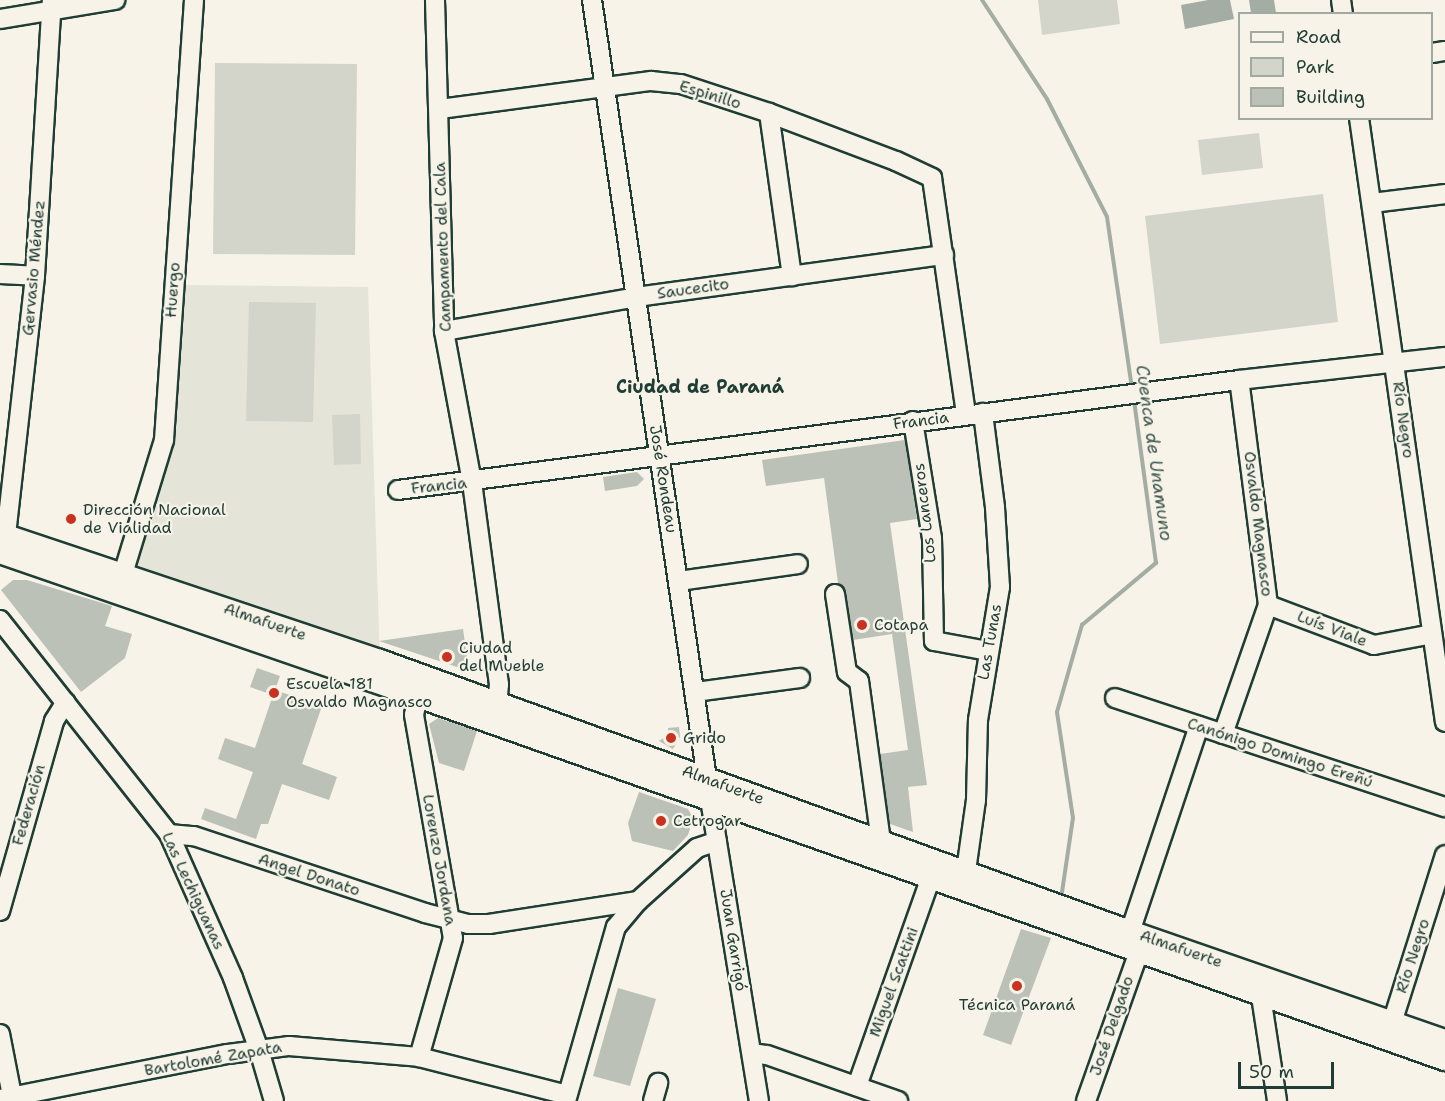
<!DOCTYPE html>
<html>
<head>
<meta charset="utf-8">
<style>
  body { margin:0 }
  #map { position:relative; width:1445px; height:1101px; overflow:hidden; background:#f7f3e8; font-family:"Shantell Sans",sans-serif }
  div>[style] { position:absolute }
  .built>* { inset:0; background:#e5e4d9 }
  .green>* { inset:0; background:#d3d5ca }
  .water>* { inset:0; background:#a4ada3 }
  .stream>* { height:4px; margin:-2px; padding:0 2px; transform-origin:2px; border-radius:2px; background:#a4ada3 }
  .building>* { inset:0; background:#bbc1b6 }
  .roads { filter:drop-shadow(2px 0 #1f3d34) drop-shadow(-2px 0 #1f3d34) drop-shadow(0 2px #1f3d34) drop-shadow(0 -2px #1f3d34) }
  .minor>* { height:18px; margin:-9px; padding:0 9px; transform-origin:9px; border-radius:9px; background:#f7f3e8 }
  .major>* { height:22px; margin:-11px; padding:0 11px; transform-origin:11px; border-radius:11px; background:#f7f3e8 }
  .dots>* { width:16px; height:16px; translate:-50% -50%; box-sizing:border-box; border:3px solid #f7f3e8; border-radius:50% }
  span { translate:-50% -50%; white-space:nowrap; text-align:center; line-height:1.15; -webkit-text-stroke:4.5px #f7f3e8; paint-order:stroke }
  .street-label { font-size:16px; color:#1f3d34 }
  .poi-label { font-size:16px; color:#1f3d34 }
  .left { translate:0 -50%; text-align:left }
  .neighbourhood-label { font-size:18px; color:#1f3d34; font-weight:700 }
  .water-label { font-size:18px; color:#405950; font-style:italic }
  .legend { position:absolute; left:1238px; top:12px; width:195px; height:108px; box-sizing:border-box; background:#f7f3e8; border:2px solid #a1aaa0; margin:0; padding:8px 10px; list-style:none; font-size:18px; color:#1f3d34 }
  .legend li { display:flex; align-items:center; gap:12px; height:30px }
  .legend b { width:30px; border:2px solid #a1aaa0 }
  .scale { position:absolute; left:1238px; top:1062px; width:96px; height:27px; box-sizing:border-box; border:3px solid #1f3d34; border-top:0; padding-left:8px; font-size:18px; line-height:21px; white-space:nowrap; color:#1f3d34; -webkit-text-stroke:4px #f7f3e8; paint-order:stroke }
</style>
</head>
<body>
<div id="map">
  <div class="built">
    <div style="clip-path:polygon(174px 285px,368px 287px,380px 661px,123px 574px,164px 440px)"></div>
  </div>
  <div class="green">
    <div style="clip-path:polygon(1038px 0,1117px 0,1120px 24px,1042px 35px)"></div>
    <div style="clip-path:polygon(215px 63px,357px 64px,355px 255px,213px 254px)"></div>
    <div style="clip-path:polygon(1259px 133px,1263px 168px,1202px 175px,1198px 140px)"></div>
    <div style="clip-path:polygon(1323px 194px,1338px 322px,1160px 344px,1145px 216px)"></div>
    <div style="clip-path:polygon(249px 302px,316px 303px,313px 422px,246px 421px)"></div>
    <div style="clip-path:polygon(360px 414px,361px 464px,334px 465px,332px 415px)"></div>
  </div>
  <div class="water">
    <div style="clip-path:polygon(1208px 0,1230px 0,1234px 19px,1185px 29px,1181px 5px)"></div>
    <div style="clip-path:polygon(1249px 0,1274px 0,1276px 13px,1251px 13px)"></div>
  </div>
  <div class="stream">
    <div style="left:982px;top:0;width:118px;rotate:56.7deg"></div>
    <div style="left:1047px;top:99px;width:132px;rotate:63deg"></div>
    <div style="left:1107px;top:217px;width:174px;rotate:81.7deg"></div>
    <div style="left:1061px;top:899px;width:82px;rotate:-81.6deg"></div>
    <div style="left:1073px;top:818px;width:107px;rotate:-98.6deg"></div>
    <div style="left:1057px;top:712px;width:91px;rotate:-74deg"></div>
    <div style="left:1082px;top:625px;width:97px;rotate:-40deg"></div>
    <div style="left:1156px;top:563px;width:164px;rotate:-97.7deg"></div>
  </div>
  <div class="building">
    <div style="clip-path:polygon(905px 440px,917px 519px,890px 523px,927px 785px,908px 787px,913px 832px,890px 824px,880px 754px,908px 750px,892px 634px,853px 640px,846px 592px,838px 583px,824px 478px,766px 486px,762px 460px)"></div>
    <div style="clip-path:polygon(637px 472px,644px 479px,637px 486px,605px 491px,603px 477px)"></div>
    <div style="clip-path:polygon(13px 580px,27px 580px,112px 606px,105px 626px,132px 634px,125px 658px,81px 692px,1px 590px)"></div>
    <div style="clip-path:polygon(463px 629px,469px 671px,379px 641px)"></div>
    <div style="clip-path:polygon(257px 668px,280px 676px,275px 690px,322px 706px,302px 764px,337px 777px,329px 800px,282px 784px,268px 824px,261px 824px,256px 839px,201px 819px,205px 808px,236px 819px,253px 772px,218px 759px,225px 738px,255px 748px,273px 695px,250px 687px)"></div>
    <div style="clip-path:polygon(438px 718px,477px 731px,464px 771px,439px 763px,429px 724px)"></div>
    <div style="clip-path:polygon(679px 727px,680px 737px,673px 749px,659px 741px,668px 735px,668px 728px)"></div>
    <div style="clip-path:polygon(639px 792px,688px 809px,693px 818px,688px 835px,673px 851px,632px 841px,628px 823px)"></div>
    <div style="clip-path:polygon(1021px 929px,1051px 938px,1011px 1045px,983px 1035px)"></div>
    <div style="clip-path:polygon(618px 988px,656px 999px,630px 1086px,593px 1076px)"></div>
  </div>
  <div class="roads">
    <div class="minor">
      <div style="left:435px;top:0;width:331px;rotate:88.4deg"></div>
      <div style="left:444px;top:331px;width:154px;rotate:79.5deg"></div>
      <div style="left:472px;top:482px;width:204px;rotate:82.4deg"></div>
      <div style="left:499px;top:684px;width:21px;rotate:95deg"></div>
      <div style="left:592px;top:0;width:808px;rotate:81.6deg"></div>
      <div style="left:710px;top:799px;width:306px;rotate:80.8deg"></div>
      <div style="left:1341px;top:0;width:14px;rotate:82deg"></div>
      <div style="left:0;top:19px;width:117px;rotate:-9.4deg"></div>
      <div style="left:1432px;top:53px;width:13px;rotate:-9deg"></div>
      <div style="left:440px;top:109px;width:213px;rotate:-7.6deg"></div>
      <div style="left:651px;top:81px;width:30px;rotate:6deg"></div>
      <div style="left:681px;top:84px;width:93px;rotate:18.2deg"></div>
      <div style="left:769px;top:113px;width:136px;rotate:20.7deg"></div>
      <div style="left:896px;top:161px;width:40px;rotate:25deg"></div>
      <div style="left:932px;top:178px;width:239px;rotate:81.8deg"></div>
      <div style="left:769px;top:113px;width:165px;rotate:82deg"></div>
      <div style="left:1359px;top:118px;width:610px;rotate:81.9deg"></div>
      <div style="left:1372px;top:203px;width:74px;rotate:-7deg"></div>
      <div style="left:0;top:274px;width:35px;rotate:3deg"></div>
      <div style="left:444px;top:331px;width:195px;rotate:-10deg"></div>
      <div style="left:636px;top:297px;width:311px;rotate:-7.8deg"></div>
      <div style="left:913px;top:421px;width:119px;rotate:80.8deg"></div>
      <div style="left:932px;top:538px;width:103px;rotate:88.9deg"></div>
      <div style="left:934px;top:641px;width:55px;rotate:10.5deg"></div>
      <div style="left:398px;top:490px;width:848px;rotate:-7.45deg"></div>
      <div style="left:1239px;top:380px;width:207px;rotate:-6.4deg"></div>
      <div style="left:6px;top:535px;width:261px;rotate:-83.6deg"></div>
      <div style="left:35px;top:276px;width:277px;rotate:-86.5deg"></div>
      <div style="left:123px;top:574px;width:140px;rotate:-73deg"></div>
      <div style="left:164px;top:440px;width:441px;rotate:-86.1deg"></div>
      <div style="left:679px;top:581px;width:120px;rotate:-8.1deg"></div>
      <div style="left:835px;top:594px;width:79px;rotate:81.3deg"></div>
      <div style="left:847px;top:672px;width:15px;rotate:37deg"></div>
      <div style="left:859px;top:681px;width:162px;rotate:82.2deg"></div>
      <div style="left:1268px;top:605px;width:113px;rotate:20.7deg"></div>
      <div style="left:1374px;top:645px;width:59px;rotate:-10.7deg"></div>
      <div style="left:0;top:620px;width:273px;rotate:51.7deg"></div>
      <div style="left:169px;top:834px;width:158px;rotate:66deg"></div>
      <div style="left:233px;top:978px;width:77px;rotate:70.1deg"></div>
      <div style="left:259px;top:1050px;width:53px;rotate:73.6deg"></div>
      <div style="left:696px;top:692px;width:105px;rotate:-7.7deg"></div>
      <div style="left:418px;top:696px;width:19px;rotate:102deg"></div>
      <div style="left:414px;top:715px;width:226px;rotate:80.1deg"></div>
      <div style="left:453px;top:938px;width:124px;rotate:105.9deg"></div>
      <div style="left:1115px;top:698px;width:348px;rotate:18.3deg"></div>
      <div style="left:1223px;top:734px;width:137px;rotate:-70.8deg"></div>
      <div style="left:1268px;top:605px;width:227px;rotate:-97.3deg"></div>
      <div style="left:169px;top:834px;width:25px;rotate:5deg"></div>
      <div style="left:194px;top:836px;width:243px;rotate:18.4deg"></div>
      <div style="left:425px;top:913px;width:44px;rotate:14.3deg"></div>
      <div style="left:468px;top:924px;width:21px"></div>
      <div style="left:489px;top:924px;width:151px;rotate:-8.8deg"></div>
      <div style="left:966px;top:871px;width:72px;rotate:-82deg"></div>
      <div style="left:976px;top:800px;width:80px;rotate:-88.6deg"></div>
      <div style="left:978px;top:720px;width:135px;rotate:-80.6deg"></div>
      <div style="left:1000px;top:587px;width:80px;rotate:-93.6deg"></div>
      <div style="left:995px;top:507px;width:95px;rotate:-97.3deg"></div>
      <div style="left:0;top:911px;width:198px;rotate:-74.1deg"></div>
      <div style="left:54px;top:721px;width:22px;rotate:-58deg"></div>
      <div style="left:1130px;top:932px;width:217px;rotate:-71.5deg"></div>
      <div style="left:1261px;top:996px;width:106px;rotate:81.3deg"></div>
      <div style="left:1392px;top:1023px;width:176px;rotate:-72.5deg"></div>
      <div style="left:0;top:1034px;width:68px;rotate:79deg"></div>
      <div style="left:752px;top:1053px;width:15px;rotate:8deg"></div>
      <div style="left:767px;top:1055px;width:139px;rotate:19.3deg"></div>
      <div style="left:857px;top:1086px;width:222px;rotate:-70.5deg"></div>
      <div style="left:0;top:1099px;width:232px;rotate:-11.2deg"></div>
      <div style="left:228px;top:1054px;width:62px;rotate:-7.5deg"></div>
      <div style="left:289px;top:1046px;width:130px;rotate:4.8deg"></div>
      <div style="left:419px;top:1057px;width:153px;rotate:14.4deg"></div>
      <div style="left:566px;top:1101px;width:181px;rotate:-74deg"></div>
      <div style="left:616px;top:927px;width:34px;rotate:-50deg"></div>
      <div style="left:638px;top:901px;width:79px;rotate:-41.9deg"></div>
      <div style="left:697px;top:848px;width:21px;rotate:-19deg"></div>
      <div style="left:653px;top:1101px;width:19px;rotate:-74deg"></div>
      <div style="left:1086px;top:1101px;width:159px;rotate:-70.5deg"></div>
    </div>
    <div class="major">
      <div style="left:0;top:534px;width:401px;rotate:18.5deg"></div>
      <div style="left:380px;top:661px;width:797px;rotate:19.87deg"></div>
      <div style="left:1130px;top:932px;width:333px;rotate:19.1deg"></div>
      <div style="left:0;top:552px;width:442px;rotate:19deg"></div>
      <div style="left:418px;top:696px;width:1089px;rotate:19.47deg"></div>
    </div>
  </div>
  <div class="dots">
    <div style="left:71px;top:519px;background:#c8321e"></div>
    <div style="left:862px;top:625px;background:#c8321e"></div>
    <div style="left:447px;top:657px;background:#c8321e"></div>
    <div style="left:274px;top:693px;background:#c8321e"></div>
    <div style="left:671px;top:738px;background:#c8321e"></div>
    <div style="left:661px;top:821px;background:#c8321e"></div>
    <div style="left:1017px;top:986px;background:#c8321e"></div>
  </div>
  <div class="street-label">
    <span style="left:710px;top:95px;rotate:17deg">Espinillo</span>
    <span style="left:443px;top:247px;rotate:-92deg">Campamento del Cala</span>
    <span style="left:34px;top:268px;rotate:-85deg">Gervasio Méndez</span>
    <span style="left:693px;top:289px;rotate:-8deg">Saucecito</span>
    <span style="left:173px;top:290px;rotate:-86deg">Huergo</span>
    <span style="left:1403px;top:420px;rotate:82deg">Río Negro</span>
    <span style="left:921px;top:421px;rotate:-7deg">Francia</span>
    <span style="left:663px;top:479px;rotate:81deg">José Rondeau</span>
    <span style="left:439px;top:486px;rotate:-6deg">Francia</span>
    <span style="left:925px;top:513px;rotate:-97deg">Los Lanceros</span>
    <span style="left:1258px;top:524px;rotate:83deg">Osvaldo Magnasco</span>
    <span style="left:265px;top:622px;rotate:19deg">Almafuerte</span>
    <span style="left:1332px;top:629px;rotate:21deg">Luís Viale</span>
    <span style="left:990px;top:642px;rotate:-80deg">Las Tunas</span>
    <span style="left:1280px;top:753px;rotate:18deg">Canónigo Domingo Ereñú</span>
    <span style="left:723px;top:785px;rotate:20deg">Almafuerte</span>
    <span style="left:29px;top:805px;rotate:-74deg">Federación</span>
    <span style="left:439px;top:860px;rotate:80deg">Lorenzo Jordana</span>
    <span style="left:309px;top:875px;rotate:18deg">Angel Donato</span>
    <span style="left:193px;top:891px;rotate:65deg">Las Lechiguanas</span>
    <span style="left:733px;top:940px;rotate:81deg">Juan Garrigó</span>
    <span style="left:1181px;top:949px;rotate:19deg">Almafuerte</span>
    <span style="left:1413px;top:956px;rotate:-72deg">Río Negro</span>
    <span style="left:894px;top:982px;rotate:-70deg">Miguel Scattini</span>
    <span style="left:1112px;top:1026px;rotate:-71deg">José Delgado</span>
    <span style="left:213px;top:1059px;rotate:-10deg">Bartolomé Zapata</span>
  </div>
  <div class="poi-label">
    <span class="left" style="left:83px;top:519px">Dirección Nacional<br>de Vialidad</span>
    <span class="left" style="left:874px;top:625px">Cotapa</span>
    <span class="left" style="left:459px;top:657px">Ciudad<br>del Mueble</span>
    <span class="left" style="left:286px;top:693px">Escuela 181<br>Osvaldo Magnasco</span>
    <span class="left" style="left:683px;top:738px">Grido</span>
    <span class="left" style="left:673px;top:821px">Cetrogar</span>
    <span style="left:1017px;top:1005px">Técnica Paraná</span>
  </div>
  <div class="neighbourhood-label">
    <span style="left:700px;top:387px">Ciudad de Paraná</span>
  </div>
  <div class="water-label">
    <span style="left:1154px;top:453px;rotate:82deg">Cuenca de Unamuno</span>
  </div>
  <ul class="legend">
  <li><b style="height:8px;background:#f7f3e8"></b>Road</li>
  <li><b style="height:16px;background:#d3d5ca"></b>Park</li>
  <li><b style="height:16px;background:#bbc1b6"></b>Building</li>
  </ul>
  <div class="scale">50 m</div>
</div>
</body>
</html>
